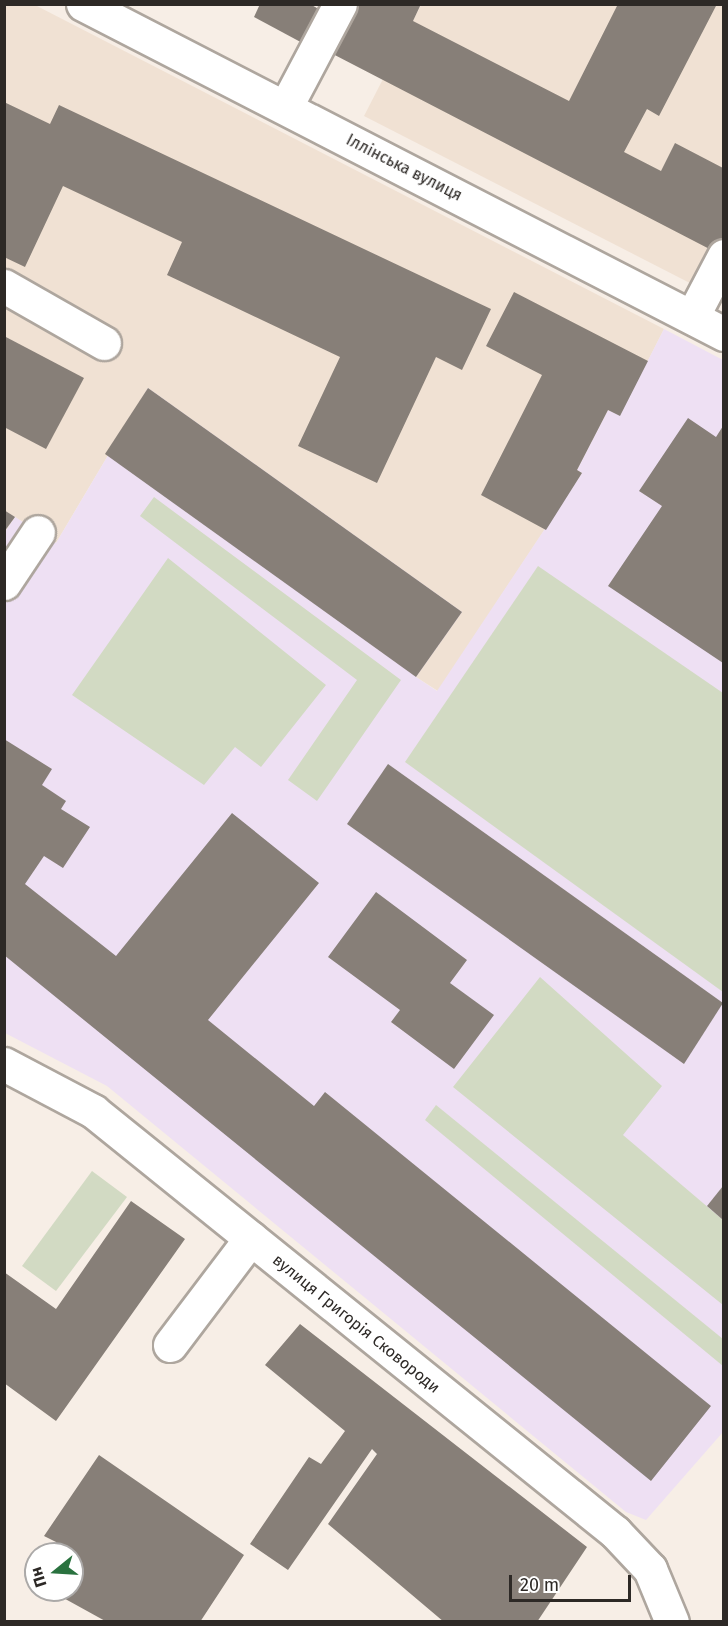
<!DOCTYPE html>
<html>
<head>
<meta charset="utf-8">
<style>
  body { margin:0 }
  #map { position:relative; width:728px; height:1626px; overflow:hidden; background:#f7eee6; font-family:"Fira Sans",sans-serif }
  div>[style] { position:absolute }
  .built>* { inset:0; background:#f0e1d3 }
  .education>* { inset:0; background:#eee0f3 }
  .green>* { inset:0; background:#d2dac3 }
  .building>* { inset:0; background:#877f78 }
  .roads { filter:drop-shadow(2px 0 #aea69e) drop-shadow(-2px 0 #aea69e) drop-shadow(0 2px #aea69e) drop-shadow(0 -2px #aea69e) }
  .minor>* { height:33px; margin:-16.5px; padding:0 16.5px; transform-origin:16.5px; border-radius:16.5px; background:#fff }
  span { translate:-50% -50%; white-space:nowrap; text-align:center; line-height:1.15; -webkit-text-stroke:4.5px #fff; paint-order:stroke }
  .street-label { font-size:16px; color:#2d2926 }
  .frame { position:absolute; inset:0; border:6px solid #2d2926; pointer-events:none }
  .north { position:absolute; left:24px; top:1542px; width:60px; height:60px; box-sizing:border-box; background:#fff; border:2px solid #aba9a8; border-radius:50%; rotate:252deg; font-size:16px; font-weight:700; line-height:24px; text-align:center; color:#2d2926 }
  .north::after { content:''; display:block; margin:auto; width:21px; height:27px; background:#2a723f; clip-path:polygon(50% 0,100% 100%,50% 72%,0 100%) }
  .scale { position:absolute; left:509px; top:1575px; width:122px; height:27px; box-sizing:border-box; border:3px solid #2d2926; border-top:0; padding-left:8px; font-size:18px; line-height:21px; white-space:nowrap; color:#2d2926; -webkit-text-stroke:4px #fff; paint-order:stroke }
</style>
</head>
<body>
<div id="map">
  <div class="built">
    <div style="clip-path:polygon(4px 5px,35px 5px,664px 329px,620px 416px,578px 470px,582px 473px,438px 691px,416px 677px,462px 612px,148px 388px,56px 543px,15px 517px,5px 532px)"></div>
    <div style="clip-path:polygon(421px 5px,723px 5px,723px 300px,364px 116px)"></div>
  </div>
  <div class="education">
    <div style="clip-path:polygon(664px 329px,723px 360px,723px 1432px,646px 1520px,626px 1512px,107px 1086px,5px 1033px,5px 532px,15px 517px,56px 543px,148px 388px,462px 612px,416px 677px,437px 691px,582px 473px,577px 470px,608px 410px,620px 415px)"></div>
  </div>
  <div class="green">
    <div style="clip-path:polygon(154px 497px,401px 680px,317px 801px,288px 780px,357px 680px,140px 516px)"></div>
    <div style="clip-path:polygon(168px 558px,326px 685px,261px 767px,235px 747px,204px 785px,72px 695px)"></div>
    <div style="clip-path:polygon(538px 566px,723px 693px,723px 992px,405px 762px)"></div>
    <div style="clip-path:polygon(540px 977px,662px 1086px,623px 1135px,723px 1220px,723px 1305px,453px 1087px)"></div>
    <div style="clip-path:polygon(436px 1105px,723px 1339px,723px 1366px,425px 1120px)"></div>
    <div style="clip-path:polygon(92px 1171px,127px 1197px,56px 1291px,22px 1266px)"></div>
  </div>
  <div class="building">
    <div style="clip-path:polygon(260px 4px,310px 4px,327px 14px,308px 46px,254px 17px)"></div>
    <div style="clip-path:polygon(350px 4px,421px 4px,413px 21px,569px 101px,618px 4px,717px 4px,659px 116px,647px 109px,624px 152px,661px 171px,675px 143px,723px 168px,723px 256px,327px 51px)"></div>
    <div style="clip-path:polygon(4px 102px,50px 124px,59px 105px,491px 309px,462px 370px,436px 357px,377px 483px,298px 446px,340px 357px,167px 275px,182px 242px,63px 186px,25px 267px,4px 257px)"></div>
    <div style="clip-path:polygon(514px 292px,648px 361px,620px 416px,608px 410px,577px 470px,582px 473px,546px 530px,481px 495px,542px 375px,486px 346px)"></div>
    <div style="clip-path:polygon(4px 336px,84px 378px,46px 449px,4px 427px)"></div>
    <div style="clip-path:polygon(148px 388px,462px 612px,416px 677px,105px 454px)"></div>
    <div style="clip-path:polygon(688px 418px,716px 437px,723px 426px,723px 663px,608px 586px,662px 506px,639px 491px)"></div>
    <div style="clip-path:polygon(4px 510px,15px 517px,4px 532px)"></div>
    <div style="clip-path:polygon(4px 739px,52px 769px,42px 785px,66px 801px,61px 809px,90px 827px,63px 868px,44px 856px,25px 884px,116px 956px,232px 813px,319px 883px,208px 1020px,314px 1106px,325px 1092px,711px 1406px,651px 1481px,4px 955px)"></div>
    <div style="clip-path:polygon(388px 764px,723px 1003px,684px 1064px,347px 824px)"></div>
    <div style="clip-path:polygon(376px 892px,467px 960px,450px 983px,494px 1015px,454px 1069px,391px 1022px,400px 1010px,328px 957px)"></div>
    <div style="clip-path:polygon(723px 1186px,723px 1220px,707px 1206px)"></div>
    <div style="clip-path:polygon(131px 1201px,185px 1239px,56px 1421px,4px 1383px,4px 1272px,56px 1309px)"></div>
    <div style="clip-path:polygon(300px 1324px,587px 1547px,537px 1622px,444px 1622px,328px 1524px,377px 1454px,372px 1449px,288px 1570px,250px 1544px,309px 1457px,321px 1464px,345px 1431px,265px 1365px)"></div>
    <div style="clip-path:polygon(99px 1455px,244px 1555px,200px 1622px,107px 1622px,49px 1590px,72px 1590px,72px 1554px,49px 1554px,56px 1542px,44px 1536px)"></div>
  </div>
  <div class="roads">
    <div class="minor">
      <div style="left:83px;top:4px;width:721px;rotate:27.24deg"></div>
      <div style="left:286px;top:106px;width:115px;rotate:-62.1deg"></div>
      <div style="left:4px;top:286px;width:115px;rotate:29.7deg"></div>
      <div style="left:692px;top:317px;width:69px;rotate:-62.3deg"></div>
      <div style="left:4px;top:583px;width:61px;rotate:-56.3deg"></div>
      <div style="left:4px;top:1064px;width:101px;rotate:27.8deg"></div>
      <div style="left:93px;top:1111px;width:671px;rotate:38.89deg"></div>
      <div style="left:615px;top:1532px;width:51px;rotate:46.6deg"></div>
      <div style="left:650px;top:1569px;width:57px;rotate:67.5deg"></div>
      <div style="left:170px;top:1345px;width:134px;rotate:-52.9deg"></div>
    </div>
  </div>
  <div class="street-label">
    <span style="left:404px;top:168px;rotate:27deg">Іллінська вулиця</span>
    <span style="left:356px;top:1324px;rotate:39deg">вулиця Григорія Сковороди</span>
  </div>
  <div class="frame"></div>
  <div class="north">Пн</div>
  <div class="scale">20 m</div>
</div>
</body>
</html>
